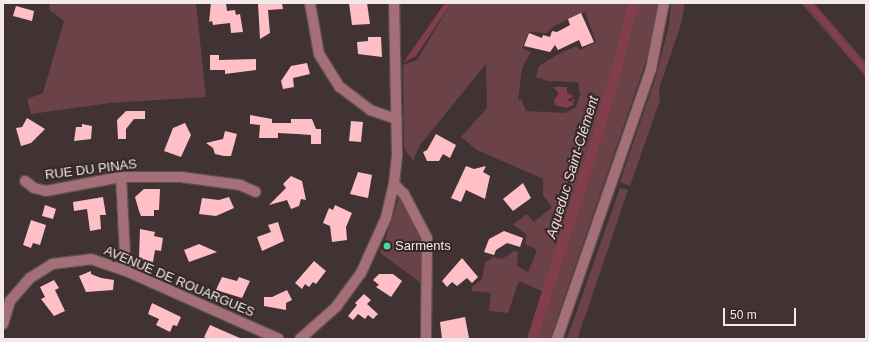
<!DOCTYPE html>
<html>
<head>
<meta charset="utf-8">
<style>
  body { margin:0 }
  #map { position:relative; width:869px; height:342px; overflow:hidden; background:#413233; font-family:Arial,sans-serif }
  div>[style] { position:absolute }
  .green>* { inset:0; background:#6b4248 }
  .water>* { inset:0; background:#823f4b }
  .canal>* { height:10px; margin:-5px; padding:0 5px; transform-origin:5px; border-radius:5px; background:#823f4b }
  .building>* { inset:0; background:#febfc7 }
  .roads { filter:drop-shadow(1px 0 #5d4f50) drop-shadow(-1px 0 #5d4f50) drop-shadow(0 1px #5d4f50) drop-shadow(0 -1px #5d4f50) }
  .minor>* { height:10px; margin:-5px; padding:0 5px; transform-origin:5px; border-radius:5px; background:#a46f77 }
  .dots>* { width:11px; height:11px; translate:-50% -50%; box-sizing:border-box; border:2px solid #362829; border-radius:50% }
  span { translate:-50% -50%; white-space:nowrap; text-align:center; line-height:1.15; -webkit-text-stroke:4px #362829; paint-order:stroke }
  .street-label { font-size:13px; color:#f3e9ea }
  .poi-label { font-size:13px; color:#f3e9ea }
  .left { translate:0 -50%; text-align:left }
  .water-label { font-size:14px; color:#f1dbdd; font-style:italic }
  .frame { position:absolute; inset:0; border:4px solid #f3e9ea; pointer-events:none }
  .scale { position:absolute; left:723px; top:308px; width:73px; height:18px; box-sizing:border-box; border:2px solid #f3e9ea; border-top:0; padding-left:5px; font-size:12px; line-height:14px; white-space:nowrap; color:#f3e9ea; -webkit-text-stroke:3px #362829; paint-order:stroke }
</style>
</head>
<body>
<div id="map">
  <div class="green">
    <div style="clip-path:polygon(50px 3px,196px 3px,206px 97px,110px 103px,31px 114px,27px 99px,43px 93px,64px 21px,49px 10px)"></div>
    <div style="clip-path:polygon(evenodd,451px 3px,658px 3px,651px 46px,642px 73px,550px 339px,532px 339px,544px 292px,519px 281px,508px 313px,489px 311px,491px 293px,472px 291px,472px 287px,482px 279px,485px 263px,493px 257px,502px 259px,514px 251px,518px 252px,517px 266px,528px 272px,537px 250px,525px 244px,527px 235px,513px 224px,527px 214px,534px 222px,552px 207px,543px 195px,543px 179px,477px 150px,461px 137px,487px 108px,486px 64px,420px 145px,413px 161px,404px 149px,403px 65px,417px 60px,451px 3px,585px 12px,596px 42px,580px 50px,577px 46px,557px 55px,539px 66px,536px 77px,548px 81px,578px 82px,580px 95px,576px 107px,565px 113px,526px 111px,521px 99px,518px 100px,522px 68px,531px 52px,522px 48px,529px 32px,547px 33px,554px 26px,585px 12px)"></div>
    <div style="clip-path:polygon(671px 3px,685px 3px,681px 24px,659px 89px,660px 100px,630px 186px,620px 182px,656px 76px,669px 25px)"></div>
    <div style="clip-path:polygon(801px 3px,814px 3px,866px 63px,866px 77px)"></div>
    <div style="clip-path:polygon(620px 188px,628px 190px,587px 311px,577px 339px,567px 339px)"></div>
    <div style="clip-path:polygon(399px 197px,422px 242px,421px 283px,380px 253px,382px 248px,388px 250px,391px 243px,385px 240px)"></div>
  </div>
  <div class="water">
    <div style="clip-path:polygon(445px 3px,451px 3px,416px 56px,403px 63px)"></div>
    <div style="clip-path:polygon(805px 3px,812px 3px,866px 66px,866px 75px)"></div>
    <div style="clip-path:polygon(553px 87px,567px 87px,567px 93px,574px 96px,567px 100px,571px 102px,574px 97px,573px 105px,566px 108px,555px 105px,554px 100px,559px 93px)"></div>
  </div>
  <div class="canal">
    <div style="left:532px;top:339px;width:229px;rotate:-72.2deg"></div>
    <div style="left:602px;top:121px;width:122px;rotate:-74.8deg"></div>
  </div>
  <div class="building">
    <div style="clip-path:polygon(211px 3px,226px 3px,227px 11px,235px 10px,236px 15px,240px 14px,243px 32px,231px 33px,230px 23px,213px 25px,212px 21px,209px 22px)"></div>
    <div style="clip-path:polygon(258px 3px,282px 3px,283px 9px,268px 10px,270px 33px,260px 39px)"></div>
    <div style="clip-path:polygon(349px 3px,367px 3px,370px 24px,352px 25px)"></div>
    <div style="clip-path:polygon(16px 6px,34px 11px,32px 21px,13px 16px)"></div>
    <div style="clip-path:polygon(581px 13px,594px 42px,582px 47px,579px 40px,558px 50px,555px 45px,550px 52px,524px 46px,529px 33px,542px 38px,543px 35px,550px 37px,552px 31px,557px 32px,570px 25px,568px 19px)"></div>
    <div style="clip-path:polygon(368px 37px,381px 37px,382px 57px,358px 54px,357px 42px,368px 41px)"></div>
    <div style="clip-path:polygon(210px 55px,219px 55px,219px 60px,256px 59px,256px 70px,225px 74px,225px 70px,210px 70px)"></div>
    <div style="clip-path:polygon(307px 63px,310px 74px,293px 78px,294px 87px,283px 89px,281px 81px,291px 66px)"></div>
    <div style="clip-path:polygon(126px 111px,145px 111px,145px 119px,134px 119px,126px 129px,126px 139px,118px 139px,117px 120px)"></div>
    <div style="clip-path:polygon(250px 115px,272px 119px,272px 123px,291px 123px,291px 119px,312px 119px,316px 129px,321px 129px,321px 144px,311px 144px,311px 135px,297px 134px,278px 133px,278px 138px,259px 138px,260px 125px,250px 124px)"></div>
    <div style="clip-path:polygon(27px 118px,45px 129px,31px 143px,21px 146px,16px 128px,22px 127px)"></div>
    <div style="clip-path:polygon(351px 121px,363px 122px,361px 142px,349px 141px)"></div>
    <div style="clip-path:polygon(185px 123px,191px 135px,181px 157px,164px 151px,173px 128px)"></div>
    <div style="clip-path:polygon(82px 124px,92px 126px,91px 139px,74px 141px,76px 127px,82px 127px)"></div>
    <div style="clip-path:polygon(225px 131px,237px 134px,231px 156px,224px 156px,215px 154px,213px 148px,206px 143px,223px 139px)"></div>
    <div style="clip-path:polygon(436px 134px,456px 145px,450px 158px,443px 154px,439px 161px,427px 161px,423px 152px,427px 150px)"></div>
    <div style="clip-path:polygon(466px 166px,474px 169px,486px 166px,483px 172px,490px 176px,485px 199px,466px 190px,461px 202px,451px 198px)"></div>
    <div style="clip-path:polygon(358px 172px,372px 175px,368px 198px,350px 194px)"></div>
    <div style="clip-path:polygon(291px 176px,302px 181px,306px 200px,301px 199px,299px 206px,291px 209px,287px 200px,269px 205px,286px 188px,283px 184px)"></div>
    <div style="clip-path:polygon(523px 183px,531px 198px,513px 211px,503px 199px)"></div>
    <div style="clip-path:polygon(144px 189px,160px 189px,159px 210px,154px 210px,154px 216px,141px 216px,139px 211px,135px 197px)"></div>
    <div style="clip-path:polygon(103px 197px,106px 215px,100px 215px,101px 229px,90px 231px,87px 209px,74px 211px,73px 202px)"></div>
    <div style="clip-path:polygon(229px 197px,234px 208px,216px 216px,199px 214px,202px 198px,219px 200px)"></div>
    <div style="clip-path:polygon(45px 205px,56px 209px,53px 219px,42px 216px)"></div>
    <div style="clip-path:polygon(335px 205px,352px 213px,346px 227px,347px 240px,332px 242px,330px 226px,323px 223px,329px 208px,333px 210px)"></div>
    <div style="clip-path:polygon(31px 220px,46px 225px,40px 245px,33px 243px,31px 248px,23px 245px)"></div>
    <div style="clip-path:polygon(278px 222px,284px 241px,262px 251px,257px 237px,271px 232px,268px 225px)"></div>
    <div style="clip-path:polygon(140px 229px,155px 232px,154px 236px,163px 238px,161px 251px,155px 250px,153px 262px,139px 259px)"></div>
    <div style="clip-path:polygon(504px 231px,523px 238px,520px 247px,507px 243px,496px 250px,494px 255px,484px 252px,489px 239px)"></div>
    <div style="clip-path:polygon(199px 244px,217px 252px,189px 262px,184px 250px)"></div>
    <div style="clip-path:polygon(462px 258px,478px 277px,472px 283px,467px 278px,457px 286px,452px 282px,447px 287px,442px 281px)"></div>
    <div style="clip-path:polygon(314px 261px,326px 271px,316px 284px,313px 282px,309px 287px,305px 284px,302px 289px,295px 283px)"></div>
    <div style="clip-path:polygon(91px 271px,91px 274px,101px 278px,114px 280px,113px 290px,86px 292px,79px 276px)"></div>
    <div style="clip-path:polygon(379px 274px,393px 274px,402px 281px,391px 297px,376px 287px,379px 285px,373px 280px)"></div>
    <div style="clip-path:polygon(222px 277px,237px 281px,239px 277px,250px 281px,242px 298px,216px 290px)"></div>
    <div style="clip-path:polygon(54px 280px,59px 288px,55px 290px,65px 311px,54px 316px,41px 299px,45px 297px,40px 287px)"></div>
    <div style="clip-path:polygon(287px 290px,292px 300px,286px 303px,286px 310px,264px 306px,264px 297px,272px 297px)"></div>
    <div style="clip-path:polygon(364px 294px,371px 300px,367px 304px,378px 314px,373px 319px,368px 315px,365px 319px,358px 314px,353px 320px,348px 316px,357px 305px,355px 303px)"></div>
    <div style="clip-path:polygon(152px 303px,181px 317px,177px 326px,173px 325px,170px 332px,156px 325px,159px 319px,148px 314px)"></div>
    <div style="clip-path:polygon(465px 317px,469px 338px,442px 339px,440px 322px)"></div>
    <div style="clip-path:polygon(210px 325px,242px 339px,208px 339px,204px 337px)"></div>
  </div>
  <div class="roads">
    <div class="minor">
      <div style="left:310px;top:3px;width:52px;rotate:80deg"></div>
      <div style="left:319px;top:54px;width:39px;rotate:58deg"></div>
      <div style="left:340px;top:87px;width:38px;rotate:37deg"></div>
      <div style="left:370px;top:110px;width:28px;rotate:19deg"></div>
      <div style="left:121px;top:177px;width:94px;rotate:87deg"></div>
      <div style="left:25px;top:181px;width:11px;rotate:38deg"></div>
      <div style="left:34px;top:188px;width:12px;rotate:14deg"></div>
      <div style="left:46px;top:191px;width:76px;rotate:-10.6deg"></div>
      <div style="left:121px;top:177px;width:60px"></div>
      <div style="left:181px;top:177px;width:60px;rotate:7.7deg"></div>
      <div style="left:240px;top:185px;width:17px;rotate:24deg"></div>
      <div style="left:394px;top:184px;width:14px;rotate:45deg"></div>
      <div style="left:404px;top:194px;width:50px;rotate:62.4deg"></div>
      <div style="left:427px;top:238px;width:101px;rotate:90.6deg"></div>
      <div style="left:3px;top:324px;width:24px;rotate:-73deg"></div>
      <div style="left:10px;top:301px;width:30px;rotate:-49deg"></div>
      <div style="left:30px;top:278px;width:26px;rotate:-32deg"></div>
      <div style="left:52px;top:264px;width:39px;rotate:-7deg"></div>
      <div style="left:91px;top:259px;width:37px;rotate:19deg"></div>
      <div style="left:126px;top:271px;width:167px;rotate:24deg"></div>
      <div style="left:300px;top:339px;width:48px;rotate:-41.6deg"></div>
      <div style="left:336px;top:307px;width:42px;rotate:-53.7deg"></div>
      <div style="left:361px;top:273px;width:60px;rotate:-65.6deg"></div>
      <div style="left:386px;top:218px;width:35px;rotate:-77deg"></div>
      <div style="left:394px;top:184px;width:31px;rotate:-84deg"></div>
      <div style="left:397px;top:153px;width:150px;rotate:-91.1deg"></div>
      <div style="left:557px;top:339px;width:286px;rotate:-70.8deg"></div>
      <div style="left:651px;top:69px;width:67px;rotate:-78.9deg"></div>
    </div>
  </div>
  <div class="dots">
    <div style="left:387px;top:246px;background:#52d397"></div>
  </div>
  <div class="street-label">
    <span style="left:91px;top:170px;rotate:-7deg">RUE DU PINAS</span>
    <span style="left:179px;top:282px;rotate:23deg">AVENUE DE ROUARGUES</span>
  </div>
  <div class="poi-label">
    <span class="left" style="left:395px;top:246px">Sarments</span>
  </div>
  <div class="water-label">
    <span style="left:572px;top:167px;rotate:-73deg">Aqueduc Saint-Clément</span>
  </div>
  <div class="frame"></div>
  <div class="scale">50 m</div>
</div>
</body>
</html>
